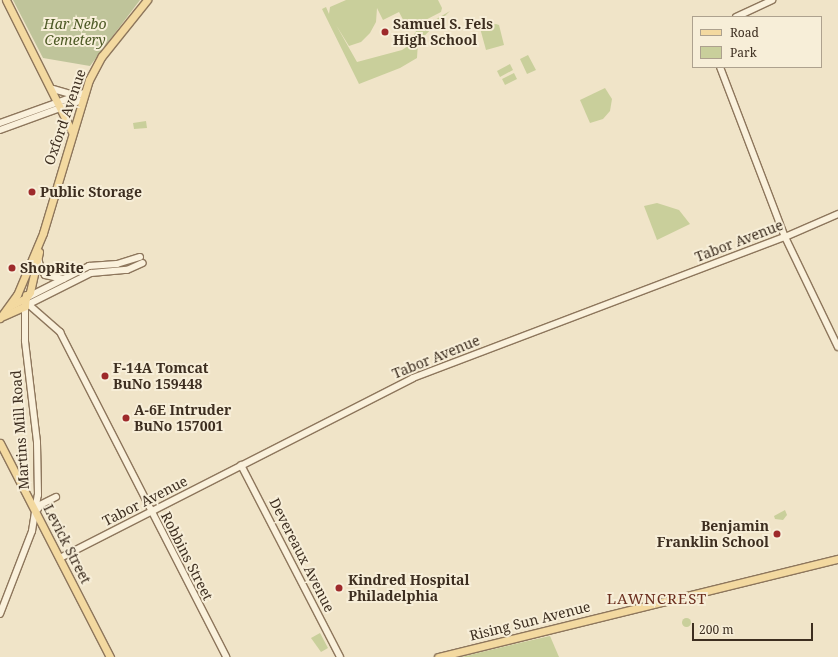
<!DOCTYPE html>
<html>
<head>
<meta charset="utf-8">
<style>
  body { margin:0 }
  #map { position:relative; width:838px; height:657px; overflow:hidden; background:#f0e4c8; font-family:"Noto Serif",serif }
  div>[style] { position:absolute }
  .green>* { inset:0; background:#c9cf9b }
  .round { border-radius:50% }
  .cemetery>* { inset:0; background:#bfc49a }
  .roads { filter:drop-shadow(1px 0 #8d765c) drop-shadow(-1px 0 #8d765c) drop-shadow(0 1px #8d765c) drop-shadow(0 -1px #8d765c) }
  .minor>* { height:6px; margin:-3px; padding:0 3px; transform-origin:3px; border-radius:3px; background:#faf1dc }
  .major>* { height:7px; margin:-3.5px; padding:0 3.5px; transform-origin:3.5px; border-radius:3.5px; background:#f3d9a0 }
  .dots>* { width:11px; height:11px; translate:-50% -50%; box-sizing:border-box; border:2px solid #f7eed8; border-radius:50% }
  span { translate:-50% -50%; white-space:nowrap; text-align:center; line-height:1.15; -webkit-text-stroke:4px #f7eed8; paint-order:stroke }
  .park-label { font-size:14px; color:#4d5a26; font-style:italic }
  .poi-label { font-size:14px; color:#3d2e20; font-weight:700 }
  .left { translate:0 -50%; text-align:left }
  .right { translate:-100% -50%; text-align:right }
  .street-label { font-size:14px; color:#3d2e20 }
  .neighbourhood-label { font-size:15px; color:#6b2e1e; letter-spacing:1px }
  .legend { position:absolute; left:692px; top:16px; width:130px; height:52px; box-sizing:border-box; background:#f7eed8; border:1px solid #ada18e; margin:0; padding:5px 7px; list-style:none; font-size:12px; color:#3d2e20 }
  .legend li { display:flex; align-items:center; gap:8px; height:20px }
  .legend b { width:20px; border:1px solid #ada18e }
  .scale { position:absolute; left:692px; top:623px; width:121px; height:18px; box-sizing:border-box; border:2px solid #3d2e20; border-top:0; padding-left:5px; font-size:12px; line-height:14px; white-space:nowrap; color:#3d2e20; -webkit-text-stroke:3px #f7eed8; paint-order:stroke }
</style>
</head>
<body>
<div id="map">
  <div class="green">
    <div style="clip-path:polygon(346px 0,438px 0,442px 8px,441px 12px,408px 29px,399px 12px,383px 20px,377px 8px,376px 22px,370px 33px,361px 42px,349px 46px,336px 25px,357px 62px,402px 50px,408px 46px,416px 31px,450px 11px,418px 42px,417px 58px,400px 68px,359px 84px,322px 9px,326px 7px,329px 14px,330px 7px)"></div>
    <div style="clip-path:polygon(496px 24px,499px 25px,504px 45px,486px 50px,480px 28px)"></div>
    <div style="clip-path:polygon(528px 55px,536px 70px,527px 74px,520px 59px)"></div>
    <div style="clip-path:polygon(510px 64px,513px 70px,500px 77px,497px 71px)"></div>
    <div style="clip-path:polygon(514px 73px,517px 79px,505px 85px,502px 79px)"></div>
    <div style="clip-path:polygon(605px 88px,612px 99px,610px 111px,603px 119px,590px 123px,580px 100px)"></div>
    <div style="clip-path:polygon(146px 121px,147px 128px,134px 129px,133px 123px)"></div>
    <div style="clip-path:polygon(657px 203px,679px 210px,690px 224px,657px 240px,644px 206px)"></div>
    <div style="clip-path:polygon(785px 510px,787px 515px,783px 520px,775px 519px,774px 516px)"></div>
    <div class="round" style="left:681.5px;top:617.5px;width:9px;height:9px"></div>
    <div style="clip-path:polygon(320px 633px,328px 648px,321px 652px,311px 638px)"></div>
    <div style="clip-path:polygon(550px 636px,559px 657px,461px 657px,515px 644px)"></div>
  </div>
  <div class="cemetery">
    <div style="clip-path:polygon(13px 0,140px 0,90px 66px,43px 58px)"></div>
  </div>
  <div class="roads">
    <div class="minor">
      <div style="left:736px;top:17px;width:40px;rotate:-25deg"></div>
      <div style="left:720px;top:67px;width:182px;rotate:69.1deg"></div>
      <div style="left:785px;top:237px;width:122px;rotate:64.3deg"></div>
      <div style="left:53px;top:89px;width:25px;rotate:16deg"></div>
      <div style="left:0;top:123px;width:89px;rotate:-19.7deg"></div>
      <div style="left:0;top:130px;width:87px;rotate:-20.1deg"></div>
      <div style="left:38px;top:258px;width:11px;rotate:75deg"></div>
      <div style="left:41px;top:269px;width:7px;rotate:56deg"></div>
      <div style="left:45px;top:275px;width:19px;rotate:12deg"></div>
      <div style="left:26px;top:298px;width:71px;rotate:-26.9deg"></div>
      <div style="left:89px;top:266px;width:28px;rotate:-4deg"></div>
      <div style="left:117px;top:264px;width:24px;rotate:-17deg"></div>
      <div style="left:28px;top:304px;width:43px;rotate:41.2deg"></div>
      <div style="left:60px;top:332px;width:365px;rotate:62.9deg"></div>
      <div style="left:241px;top:465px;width:216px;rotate:62.7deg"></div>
      <div style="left:38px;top:509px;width:4px;rotate:-63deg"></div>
      <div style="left:40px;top:505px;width:18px;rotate:-27deg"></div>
      <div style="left:60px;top:558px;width:396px;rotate:-27deg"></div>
      <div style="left:413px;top:378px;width:398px;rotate:-20.8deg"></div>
      <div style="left:785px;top:237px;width:58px;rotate:-23.5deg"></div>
      <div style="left:0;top:614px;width:89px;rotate:-68.9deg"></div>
      <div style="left:32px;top:531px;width:36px;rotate:-81deg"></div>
      <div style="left:38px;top:495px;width:53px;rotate:-91.1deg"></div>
      <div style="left:37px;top:442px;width:102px;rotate:-96.8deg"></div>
      <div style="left:25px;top:341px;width:35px;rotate:-90deg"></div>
      <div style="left:25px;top:306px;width:74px;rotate:-26.6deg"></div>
      <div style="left:91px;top:273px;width:36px;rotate:-5deg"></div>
      <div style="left:127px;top:270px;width:17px;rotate:-24deg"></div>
    </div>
    <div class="major">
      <div style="left:6px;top:0;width:148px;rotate:63.4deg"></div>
      <div style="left:10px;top:306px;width:18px;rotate:-27deg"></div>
      <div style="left:26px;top:298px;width:7px;rotate:-56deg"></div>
      <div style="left:30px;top:292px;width:41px;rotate:-77.3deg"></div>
      <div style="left:3px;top:316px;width:24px;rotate:-24deg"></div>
      <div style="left:25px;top:306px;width:11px;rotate:-85deg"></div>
      <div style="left:0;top:318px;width:29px;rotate:-54deg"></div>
      <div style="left:17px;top:295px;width:67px;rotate:-67.2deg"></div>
      <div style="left:43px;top:233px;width:160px;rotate:-73.3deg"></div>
      <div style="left:89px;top:80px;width:27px;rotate:-62deg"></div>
      <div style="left:102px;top:56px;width:72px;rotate:-51.2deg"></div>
      <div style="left:0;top:443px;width:241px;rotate:62.8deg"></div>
      <div style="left:438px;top:657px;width:412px;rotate:-13.8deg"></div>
    </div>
  </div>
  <div class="dots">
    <div style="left:385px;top:32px;background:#9e2a2b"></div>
    <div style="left:32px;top:192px;background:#9e2a2b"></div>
    <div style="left:12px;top:268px;background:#9e2a2b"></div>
    <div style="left:105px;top:376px;background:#9e2a2b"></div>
    <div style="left:126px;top:418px;background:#9e2a2b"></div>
    <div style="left:777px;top:534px;background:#9e2a2b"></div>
    <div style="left:339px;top:588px;background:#9e2a2b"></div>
  </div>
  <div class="park-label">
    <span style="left:75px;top:32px">Har Nebo<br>Cemetery</span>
  </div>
  <div class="poi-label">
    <span class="left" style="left:393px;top:32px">Samuel S. Fels<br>High School</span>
    <span class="left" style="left:40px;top:192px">Public Storage</span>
    <span class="left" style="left:20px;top:268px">ShopRite</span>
    <span class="left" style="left:113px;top:376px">F-14A Tomcat<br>BuNo 159448</span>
    <span class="left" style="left:134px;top:418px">A-6E Intruder<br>BuNo 157001</span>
    <span class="right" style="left:769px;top:534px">Benjamin<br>Franklin School</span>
    <span class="left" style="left:348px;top:588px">Kindred Hospital<br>Philadelphia</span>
  </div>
  <div class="street-label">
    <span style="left:65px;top:117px;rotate:-71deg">Oxford Avenue</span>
    <span style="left:739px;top:241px;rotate:-21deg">Tabor Avenue</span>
    <span style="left:436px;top:357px;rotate:-22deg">Tabor Avenue</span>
    <span style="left:20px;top:430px;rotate:-94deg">Martins Mill Road</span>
    <span style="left:145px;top:501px;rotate:-27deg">Tabor Avenue</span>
    <span style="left:67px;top:544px;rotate:63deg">Levick Street</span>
    <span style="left:302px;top:555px;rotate:63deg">Devereaux Avenue</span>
    <span style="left:187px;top:556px;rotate:63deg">Robbins Street</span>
    <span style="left:530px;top:621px;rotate:-14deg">Rising Sun Avenue</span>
  </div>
  <div class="neighbourhood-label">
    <span style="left:657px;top:599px">LAWNCREST</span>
  </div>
  <ul class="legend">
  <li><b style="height:5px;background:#f3d9a0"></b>Road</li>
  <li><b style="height:11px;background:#c9cf9b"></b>Park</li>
  </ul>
  <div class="scale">200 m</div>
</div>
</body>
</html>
